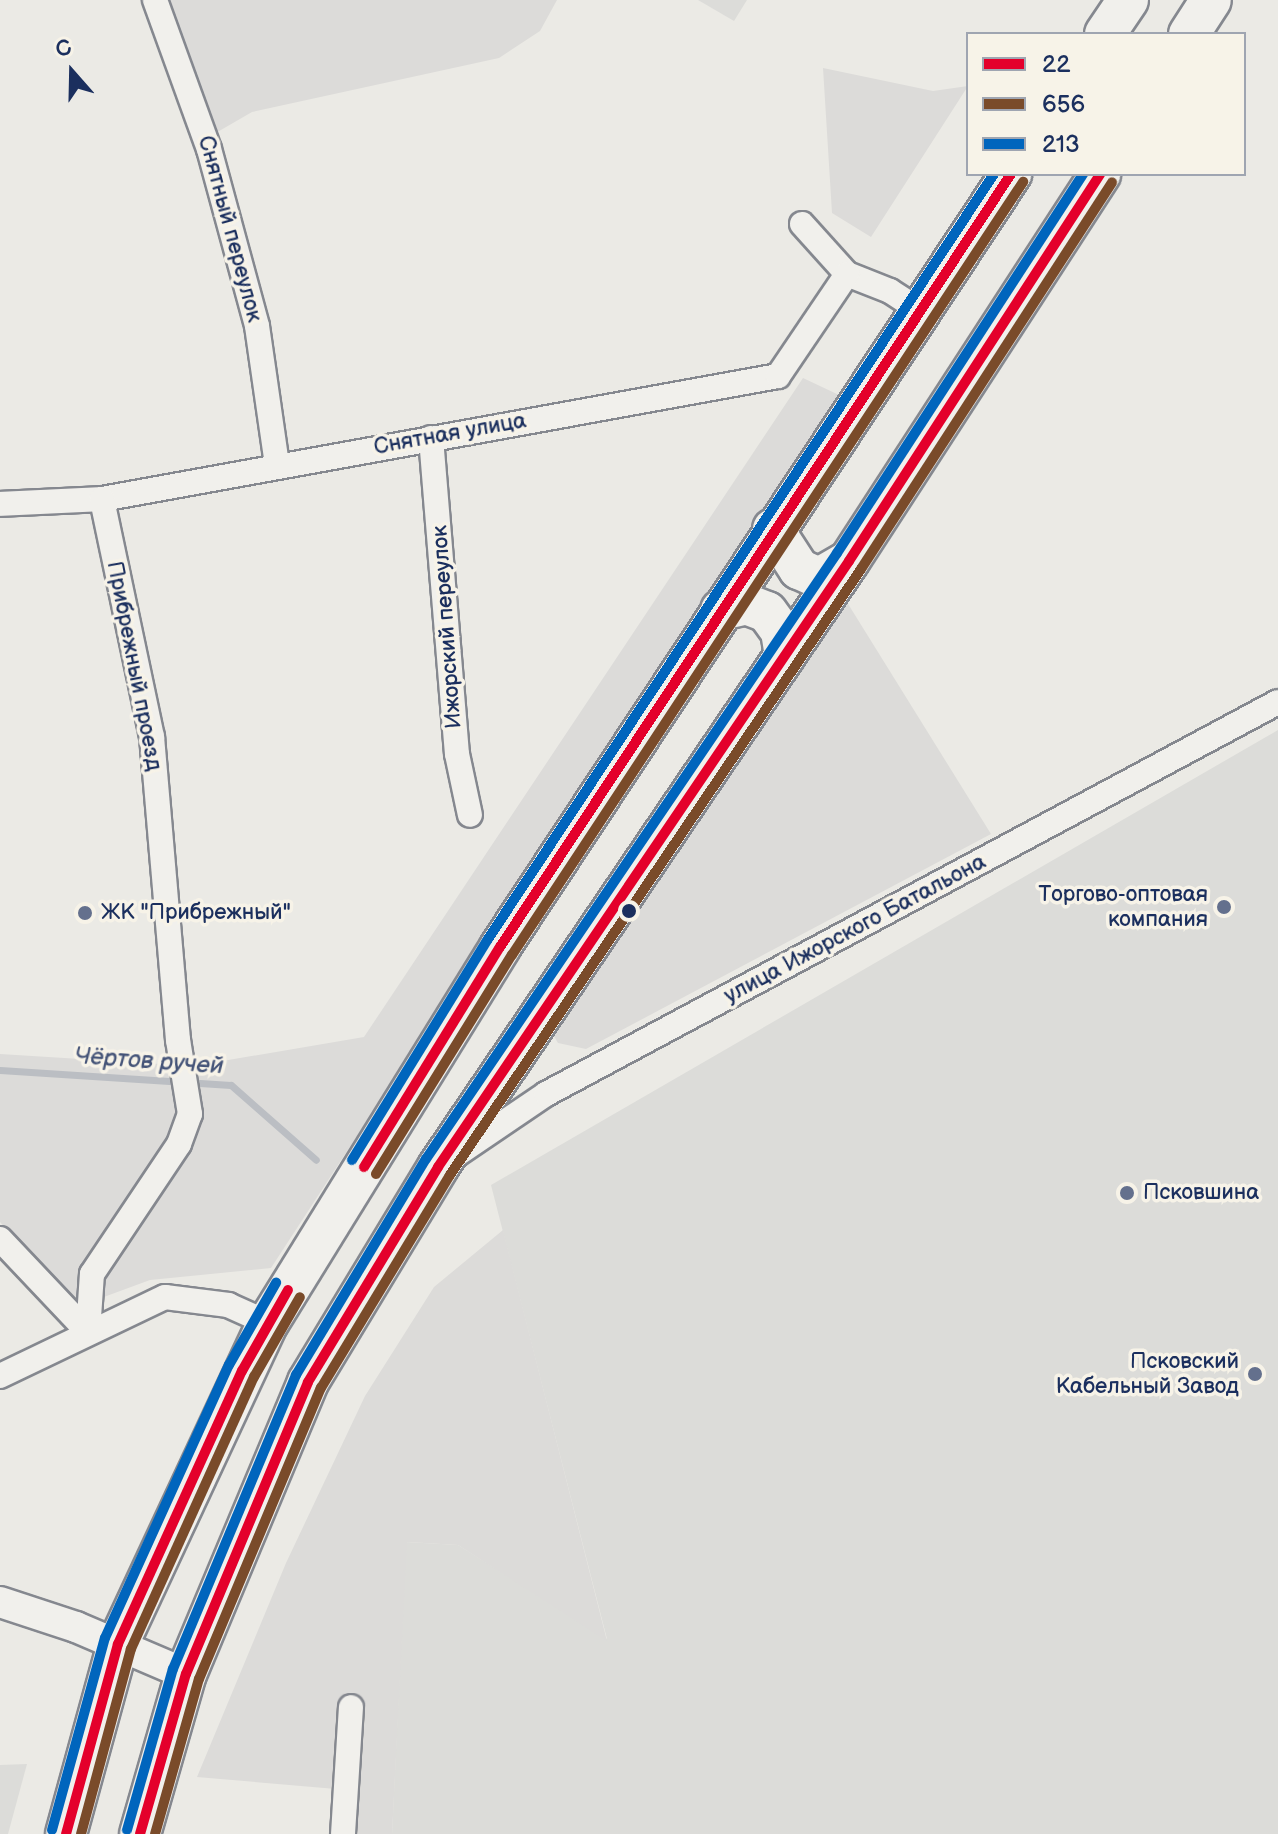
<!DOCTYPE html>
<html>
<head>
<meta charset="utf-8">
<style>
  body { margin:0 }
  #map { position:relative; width:1278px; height:1834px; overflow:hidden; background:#ebeae5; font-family:"Balsamiq Sans",sans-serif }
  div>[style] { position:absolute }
  .built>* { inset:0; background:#dcdcd9 }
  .green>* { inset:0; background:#dcdbd9 }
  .stream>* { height:7px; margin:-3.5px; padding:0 3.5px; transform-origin:3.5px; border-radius:3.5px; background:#bbbec3 }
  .roads { filter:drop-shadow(2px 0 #85888f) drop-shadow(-2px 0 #85888f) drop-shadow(0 2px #85888f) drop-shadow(0 -2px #85888f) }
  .minor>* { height:24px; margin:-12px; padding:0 12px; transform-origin:12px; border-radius:12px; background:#f1f0ec }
  .tertiary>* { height:30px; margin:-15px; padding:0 15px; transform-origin:15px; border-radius:15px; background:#f1f0ec }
  .trunk>* { height:40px; margin:-20px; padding:0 20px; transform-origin:20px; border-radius:20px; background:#f1f0ec }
  .bus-1>* { height:10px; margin:-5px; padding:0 5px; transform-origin:5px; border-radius:5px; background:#e4002b }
  .bus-2>* { height:10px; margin:-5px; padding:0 5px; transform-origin:5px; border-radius:5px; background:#7a4b2a }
  .bus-3>* { height:10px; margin:-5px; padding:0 5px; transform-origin:5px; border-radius:5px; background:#0065bd }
  .dots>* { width:22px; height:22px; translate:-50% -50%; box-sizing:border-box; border:4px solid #f7f3e8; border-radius:50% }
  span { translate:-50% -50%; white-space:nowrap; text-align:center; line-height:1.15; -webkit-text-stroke:7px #f7f3e8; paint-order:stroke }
  .street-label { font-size:22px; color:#1b2f5e }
  .poi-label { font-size:22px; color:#1b2f5e }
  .right { translate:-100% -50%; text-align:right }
  .left { translate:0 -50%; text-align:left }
  .water-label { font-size:24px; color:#455478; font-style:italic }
  .legend { position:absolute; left:966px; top:32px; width:280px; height:144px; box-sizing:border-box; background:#f7f3e8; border:2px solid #9fa5b1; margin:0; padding:10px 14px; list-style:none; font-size:24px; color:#1b2f5e }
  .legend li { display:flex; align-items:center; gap:16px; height:40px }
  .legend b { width:40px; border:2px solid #9fa5b1 }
  .north { position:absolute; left:32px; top:32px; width:80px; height:80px; -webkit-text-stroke:6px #f7f3e8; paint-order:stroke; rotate:340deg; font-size:22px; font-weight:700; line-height:32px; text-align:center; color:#1b2f5e }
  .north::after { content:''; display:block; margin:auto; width:28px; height:36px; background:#1b2f5e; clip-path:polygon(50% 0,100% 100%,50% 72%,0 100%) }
</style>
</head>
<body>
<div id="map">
  <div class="built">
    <div style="clip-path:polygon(698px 0,747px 0,734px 21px)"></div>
    <div style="clip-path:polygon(1278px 730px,1278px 1834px,392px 1834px,406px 1542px,458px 1545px,607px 1639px,491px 1185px)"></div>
    <div style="clip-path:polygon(27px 1764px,8px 1834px,0 1834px,0 1765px)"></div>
  </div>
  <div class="green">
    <div style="clip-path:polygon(166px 0,557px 0,540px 31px,499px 58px,252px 112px,214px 134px)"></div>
    <div style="clip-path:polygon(823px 68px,933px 91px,968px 86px,871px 237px,832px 213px)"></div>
    <div style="clip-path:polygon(803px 378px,839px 395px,271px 1268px,150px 1280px,74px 1308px,0 1222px,0 1054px,193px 1066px,364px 1037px)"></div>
    <div style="clip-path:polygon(845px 599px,991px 834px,586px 1049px,558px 1043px,552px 1033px)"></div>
    <div style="clip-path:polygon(503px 1230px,607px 1641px,458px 1545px,407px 1542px,392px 1834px,344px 1834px,336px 1789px,197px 1777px,286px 1563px,365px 1396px,434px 1287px)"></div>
  </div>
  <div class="stream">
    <div style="left:0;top:1070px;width:231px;rotate:3.7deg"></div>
    <div style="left:231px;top:1085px;width:113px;rotate:41.4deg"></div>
  </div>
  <div class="roads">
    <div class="minor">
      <div style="left:155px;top:0;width:158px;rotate:70.1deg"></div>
      <div style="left:209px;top:149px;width:183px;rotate:74.8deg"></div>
      <div style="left:257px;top:326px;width:139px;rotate:81.8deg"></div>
      <div style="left:802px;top:224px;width:67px;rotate:48deg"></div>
      <div style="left:847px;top:274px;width:46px;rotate:21.6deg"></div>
      <div style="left:890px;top:291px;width:37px;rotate:33deg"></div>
      <div style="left:431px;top:438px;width:317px;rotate:85.3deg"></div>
      <div style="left:457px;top:754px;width:62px;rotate:78deg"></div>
      <div style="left:0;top:504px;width:102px;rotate:-2.8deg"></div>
      <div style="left:102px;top:499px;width:687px;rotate:-10.31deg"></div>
      <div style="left:778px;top:376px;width:123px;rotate:-55.9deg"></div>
      <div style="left:456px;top:1155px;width:109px;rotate:-34.1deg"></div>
      <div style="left:546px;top:1094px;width:830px;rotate:-28.17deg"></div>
      <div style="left:0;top:1239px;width:128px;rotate:46.6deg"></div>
      <div style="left:88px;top:1332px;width:58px;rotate:-86.1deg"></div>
      <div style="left:92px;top:1274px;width:156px;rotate:-56.2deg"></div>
      <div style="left:179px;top:1144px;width:32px;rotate:-70deg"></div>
      <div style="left:190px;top:1114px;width:75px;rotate:-99.2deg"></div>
      <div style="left:178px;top:1040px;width:304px;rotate:-94.9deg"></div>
      <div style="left:152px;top:737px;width:243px;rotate:-101.9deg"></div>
      <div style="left:0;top:1376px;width:183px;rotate:-25.6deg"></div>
      <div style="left:165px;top:1297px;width:64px;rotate:7.2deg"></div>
      <div style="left:228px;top:1305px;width:44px;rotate:24.2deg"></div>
      <div style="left:343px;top:1834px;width:127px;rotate:-86.4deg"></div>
    </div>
    <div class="tertiary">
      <div style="left:0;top:1602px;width:80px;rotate:18.2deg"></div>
      <div style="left:76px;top:1627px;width:120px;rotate:23.1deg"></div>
    </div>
    <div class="trunk">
      <div style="left:1105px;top:34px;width:41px;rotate:-55.9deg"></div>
      <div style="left:1189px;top:34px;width:40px;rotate:-57.1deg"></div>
      <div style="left:773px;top:529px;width:48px;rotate:57deg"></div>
      <div style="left:799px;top:569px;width:22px;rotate:24deg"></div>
      <div style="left:819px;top:578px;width:34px;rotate:-30deg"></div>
      <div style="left:721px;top:610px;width:26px;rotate:-13deg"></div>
      <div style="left:746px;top:604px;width:22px;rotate:21deg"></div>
      <div style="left:767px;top:612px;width:24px;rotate:54deg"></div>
      <div style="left:781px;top:631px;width:25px;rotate:81deg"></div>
      <div style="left:66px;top:1834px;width:197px;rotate:-74.7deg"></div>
      <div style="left:118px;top:1644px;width:354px;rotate:-65deg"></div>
      <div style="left:268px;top:1323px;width:442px;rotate:-58.3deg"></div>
      <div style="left:500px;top:947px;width:927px;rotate:-56.53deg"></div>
      <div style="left:140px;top:1834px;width:166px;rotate:-74deg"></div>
      <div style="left:186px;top:1674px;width:316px;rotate:-67.3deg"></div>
      <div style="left:308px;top:1382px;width:251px;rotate:-58.8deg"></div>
      <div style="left:438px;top:1167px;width:732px;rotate:-55.85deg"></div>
      <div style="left:849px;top:561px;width:461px;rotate:-57deg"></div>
    </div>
  </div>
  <div class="bus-1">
    <div style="left:364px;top:1167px;width:259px;rotate:-58.3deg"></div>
    <div style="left:500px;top:947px;width:927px;rotate:-56.53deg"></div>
    <div style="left:66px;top:1834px;width:197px;rotate:-74.7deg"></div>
    <div style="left:118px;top:1644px;width:300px;rotate:-65.6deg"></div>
    <div style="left:242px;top:1371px;width:93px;rotate:-60.4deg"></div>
    <div style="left:140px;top:1834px;width:166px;rotate:-74deg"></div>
    <div style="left:186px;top:1674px;width:316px;rotate:-67.3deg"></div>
    <div style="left:308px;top:1382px;width:251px;rotate:-58.8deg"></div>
    <div style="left:438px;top:1167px;width:732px;rotate:-55.85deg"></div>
    <div style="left:849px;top:561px;width:461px;rotate:-57deg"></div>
  </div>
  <div class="bus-2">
    <div style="left:376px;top:1174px;width:258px;rotate:-58.2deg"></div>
    <div style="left:512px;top:955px;width:927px;rotate:-56.53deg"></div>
    <div style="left:81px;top:1834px;width:192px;rotate:-74.9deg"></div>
    <div style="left:131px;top:1649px;width:299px;rotate:-65.7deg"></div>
    <div style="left:254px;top:1377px;width:92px;rotate:-60.1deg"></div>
    <div style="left:155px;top:1834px;width:161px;rotate:-74.2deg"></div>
    <div style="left:199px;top:1679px;width:316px;rotate:-67.3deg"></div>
    <div style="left:321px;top:1388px;width:249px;rotate:-58.8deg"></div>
    <div style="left:450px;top:1175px;width:732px;rotate:-55.85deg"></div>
    <div style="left:861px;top:569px;width:461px;rotate:-57deg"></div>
  </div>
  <div class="bus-3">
    <div style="left:352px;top:1160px;width:259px;rotate:-58.4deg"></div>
    <div style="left:488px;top:939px;width:917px;rotate:-56.52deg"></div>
    <div style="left:52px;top:1830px;width:199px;rotate:-74.6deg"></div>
    <div style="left:105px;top:1638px;width:300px;rotate:-65.6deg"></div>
    <div style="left:229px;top:1365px;width:95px;rotate:-60.2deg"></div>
    <div style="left:127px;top:1830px;width:167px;rotate:-74.1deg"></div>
    <div style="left:173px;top:1669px;width:319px;rotate:-67.3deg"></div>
    <div style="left:296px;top:1375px;width:252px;rotate:-59deg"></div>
    <div style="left:426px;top:1159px;width:732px;rotate:-55.85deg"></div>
    <div style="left:837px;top:553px;width:452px;rotate:-57deg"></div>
  </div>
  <div class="dots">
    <div style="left:1224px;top:907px;background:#64708d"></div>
    <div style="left:629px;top:911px;background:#1b2f5e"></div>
    <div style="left:85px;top:913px;background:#64708d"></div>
    <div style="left:1127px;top:1193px;background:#64708d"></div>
    <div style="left:1255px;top:1374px;background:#64708d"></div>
  </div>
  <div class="street-label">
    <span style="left:230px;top:229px;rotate:75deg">Снятный переулок</span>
    <span style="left:450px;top:434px;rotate:-10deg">Снятная улица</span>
    <span style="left:447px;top:627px;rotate:-94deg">Ижорский переулок</span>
    <span style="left:134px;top:666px;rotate:79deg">Прибрежный проезд</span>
    <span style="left:855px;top:929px;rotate:-28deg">улица Ижорского Батальона</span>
  </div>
  <div class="poi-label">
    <span class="right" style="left:1208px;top:907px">Торгово-оптовая<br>компания</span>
    <span class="left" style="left:101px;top:913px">ЖК "Прибрежный"</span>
    <span class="left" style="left:1143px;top:1193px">Псковшина</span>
    <span class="right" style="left:1239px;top:1374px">Псковский<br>Кабельный Завод</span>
  </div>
  <div class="water-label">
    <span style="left:149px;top:1061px;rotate:4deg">Чёртов ручей</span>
  </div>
  <ul class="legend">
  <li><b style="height:10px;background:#e4002b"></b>22</li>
  <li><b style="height:10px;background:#7a4b2a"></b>656</li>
  <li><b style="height:10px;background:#0065bd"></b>213</li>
  </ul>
  <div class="north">С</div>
</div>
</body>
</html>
